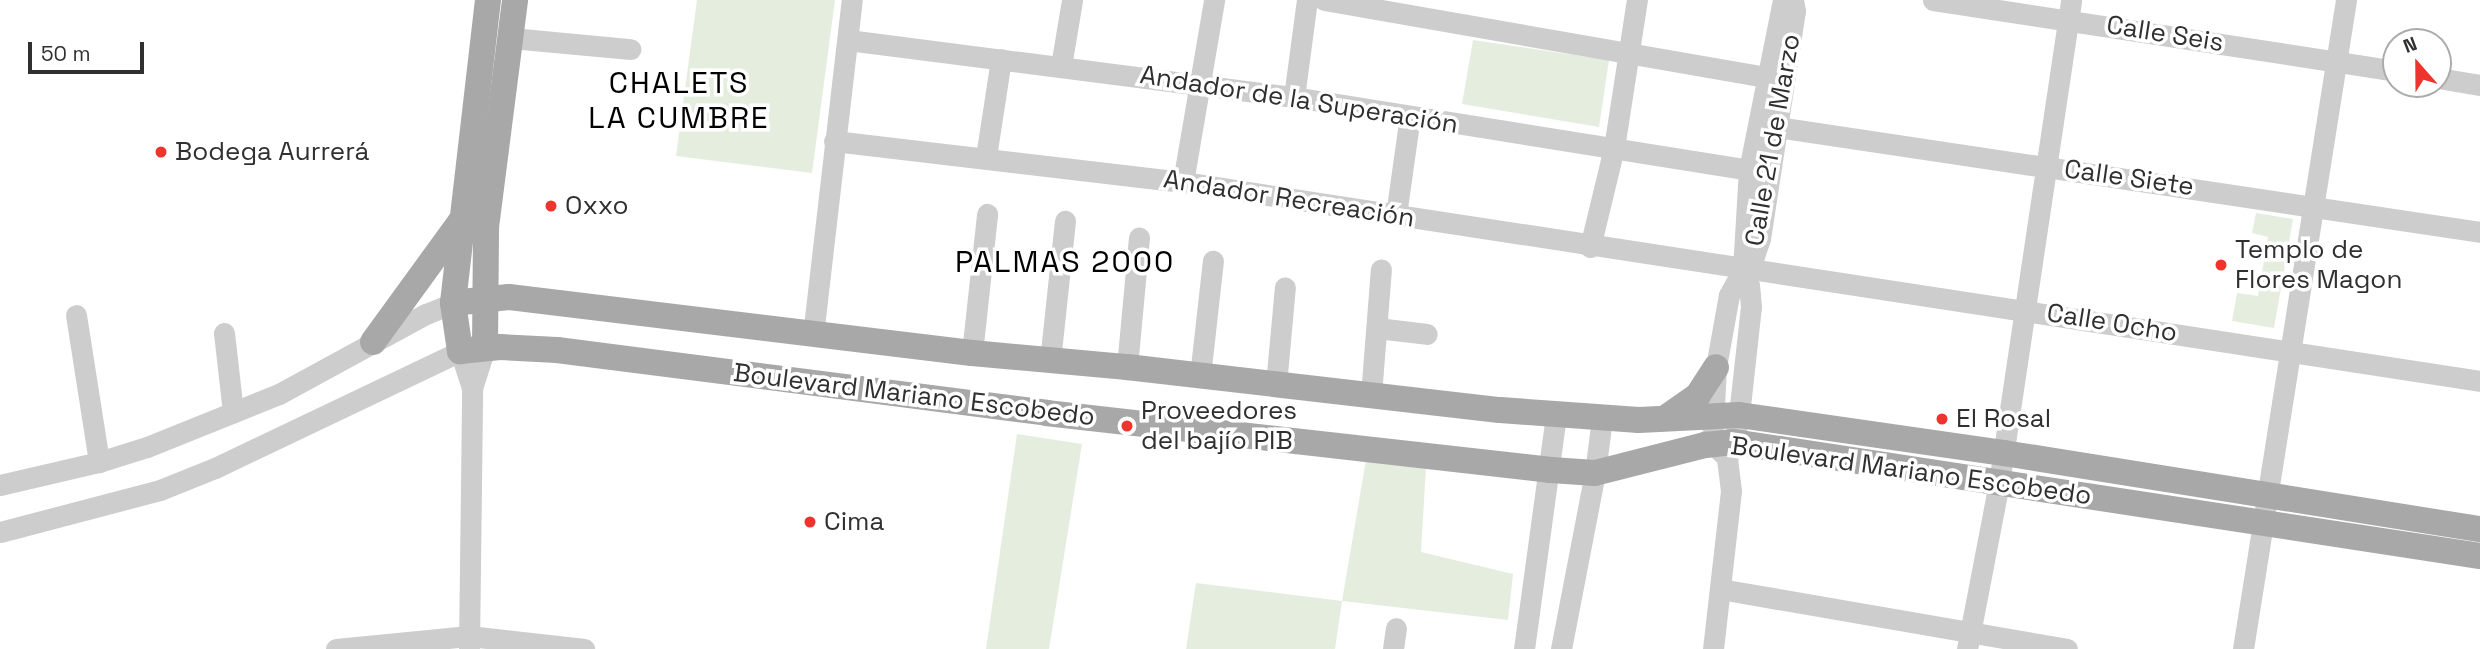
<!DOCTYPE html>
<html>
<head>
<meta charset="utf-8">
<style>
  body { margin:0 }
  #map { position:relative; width:2480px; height:649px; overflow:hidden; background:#fff; font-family:"Space Grotesk",sans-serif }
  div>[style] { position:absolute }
  .green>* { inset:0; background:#e5eede }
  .minor>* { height:21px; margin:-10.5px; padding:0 10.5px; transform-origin:10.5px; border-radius:10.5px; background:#cdcdcd }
  .major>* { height:26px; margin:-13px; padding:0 13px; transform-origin:13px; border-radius:13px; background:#a8a8a8 }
  .dots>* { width:19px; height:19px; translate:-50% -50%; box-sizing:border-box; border:4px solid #fff; border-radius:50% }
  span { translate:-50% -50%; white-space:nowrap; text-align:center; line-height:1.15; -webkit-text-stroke:7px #fff; paint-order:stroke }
  .street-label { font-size:26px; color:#303030 }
  .poi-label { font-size:26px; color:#303030 }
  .left { translate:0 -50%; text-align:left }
  .quarter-label { font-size:30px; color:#000; letter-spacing:2px }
  .north { position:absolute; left:2382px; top:28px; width:70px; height:70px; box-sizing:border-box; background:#fff; border:2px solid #acacac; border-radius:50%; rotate:339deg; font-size:19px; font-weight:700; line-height:28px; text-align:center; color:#303030 }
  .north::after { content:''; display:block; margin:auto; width:24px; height:32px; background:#ed352d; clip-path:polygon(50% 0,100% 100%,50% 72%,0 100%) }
  .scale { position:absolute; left:28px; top:42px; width:116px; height:32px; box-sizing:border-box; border:4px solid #303030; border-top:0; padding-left:9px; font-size:21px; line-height:24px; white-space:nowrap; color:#303030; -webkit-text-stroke:5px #fff; paint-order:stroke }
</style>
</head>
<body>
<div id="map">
  <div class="green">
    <div style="clip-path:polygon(697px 0,835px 0,812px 173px,676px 156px)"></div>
    <div style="clip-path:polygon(1473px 40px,1609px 60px,1599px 127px,1462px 104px)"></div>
    <div style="clip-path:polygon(2256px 213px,2293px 219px,2274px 328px,2232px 321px,2237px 293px,2258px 296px,2268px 237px,2252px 233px)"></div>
    <div style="clip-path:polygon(1017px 434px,1082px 444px,1049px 649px,986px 649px)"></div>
    <div style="clip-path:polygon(1366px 460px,1426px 467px,1421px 552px,1513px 574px,1508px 620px,1342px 601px,1335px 649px,1186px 649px,1196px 583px,1342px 601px)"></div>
  </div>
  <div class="minor">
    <div style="left:1324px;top:0;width:449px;rotate:9.9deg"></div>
    <div style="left:1933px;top:0;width:468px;rotate:8.7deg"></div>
    <div style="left:511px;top:38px;width:120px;rotate:5.3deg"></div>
    <div style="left:848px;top:40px;width:450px;rotate:7.3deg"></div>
    <div style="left:1294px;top:97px;width:461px;rotate:9.1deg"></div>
    <div style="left:1061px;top:66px;width:67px;rotate:-80.5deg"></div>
    <div style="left:2438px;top:78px;width:43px;rotate:9.5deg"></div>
    <div style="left:1294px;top:97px;width:98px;rotate:-82.4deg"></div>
    <div style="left:1777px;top:127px;width:711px;rotate:8.49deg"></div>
    <div style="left:834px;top:141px;width:351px;rotate:6.7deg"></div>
    <div style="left:1183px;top:182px;width:1312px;rotate:8.72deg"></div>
    <div style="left:986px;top:157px;width:99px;rotate:-81.3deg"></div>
    <div style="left:1183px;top:182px;width:185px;rotate:-80.3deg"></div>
    <div style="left:1396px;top:215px;width:100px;rotate:-82deg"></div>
    <div style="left:1590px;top:247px;width:102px;rotate:-76.4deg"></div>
    <div style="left:1614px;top:148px;width:150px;rotate:-81.2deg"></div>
    <div style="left:1743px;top:270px;width:18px;rotate:-52deg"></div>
    <div style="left:1754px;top:256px;width:18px;rotate:-71deg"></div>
    <div style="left:1760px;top:239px;width:231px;rotate:-81.3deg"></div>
    <div style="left:1795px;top:11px;width:11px;rotate:-100deg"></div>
    <div style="left:76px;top:315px;width:149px;rotate:81.1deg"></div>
    <div style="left:1377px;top:328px;width:50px;rotate:6.8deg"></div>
    <div style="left:224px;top:333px;width:80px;rotate:83.5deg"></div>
    <div style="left:813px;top:335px;width:337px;rotate:-83.4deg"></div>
    <div style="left:972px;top:353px;width:140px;rotate:-83.8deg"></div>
    <div style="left:1050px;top:361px;width:141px;rotate:-83.9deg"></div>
    <div style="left:1127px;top:367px;width:130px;rotate:-84.7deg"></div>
    <div style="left:1200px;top:376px;width:116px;rotate:-83.6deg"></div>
    <div style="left:1276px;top:385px;width:98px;rotate:-84.8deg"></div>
    <div style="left:1371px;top:395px;width:126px;rotate:-85.5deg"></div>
    <div style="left:1728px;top:456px;width:15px;rotate:-67deg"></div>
    <div style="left:1734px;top:442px;width:27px;rotate:-80deg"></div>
    <div style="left:1739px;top:415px;width:109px;rotate:-83.7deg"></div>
    <div style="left:1751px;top:307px;width:21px;rotate:-95deg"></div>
    <div style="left:1749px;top:286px;width:17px;rotate:-111deg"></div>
    <div style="left:0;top:485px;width:102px;rotate:-13.1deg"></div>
    <div style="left:99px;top:462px;width:50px;rotate:-17.4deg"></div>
    <div style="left:147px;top:447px;width:142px;rotate:-21.9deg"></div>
    <div style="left:279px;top:394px;width:167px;rotate:-28.6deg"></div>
    <div style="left:426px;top:314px;width:29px;rotate:-22deg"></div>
    <div style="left:0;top:532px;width:165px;rotate:-14.7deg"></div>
    <div style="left:160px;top:490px;width:59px;rotate:-21.8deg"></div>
    <div style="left:215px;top:468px;width:272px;rotate:-25.5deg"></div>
    <div style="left:460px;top:351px;width:39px;rotate:72deg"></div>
    <div style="left:1720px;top:589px;width:352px;rotate:9.8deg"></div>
    <div style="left:336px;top:649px;width:134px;rotate:-5.6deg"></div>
    <div style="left:469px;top:636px;width:116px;rotate:6.4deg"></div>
    <div style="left:469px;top:649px;width:261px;rotate:-89.3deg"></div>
    <div style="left:472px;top:388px;width:42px;rotate:-72deg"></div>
    <div style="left:1393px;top:649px;width:21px;rotate:-82deg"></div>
    <div style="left:1524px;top:649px;width:237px;rotate:-82.2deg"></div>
    <div style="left:1561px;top:649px;width:179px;rotate:-79.1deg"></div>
    <div style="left:1595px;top:473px;width:55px;rotate:-82.7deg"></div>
    <div style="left:1713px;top:649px;width:159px;rotate:-83.5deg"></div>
    <div style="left:1731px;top:491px;width:34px;rotate:-97deg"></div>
    <div style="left:1727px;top:457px;width:20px;rotate:-139deg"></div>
    <div style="left:1712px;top:444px;width:77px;rotate:-87deg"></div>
    <div style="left:1716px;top:367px;width:73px;rotate:-79.8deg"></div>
    <div style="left:1729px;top:295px;width:29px;rotate:-61deg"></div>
    <div style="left:1743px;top:270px;width:100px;rotate:-86.6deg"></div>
    <div style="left:1749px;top:170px;width:173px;rotate:-78.7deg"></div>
    <div style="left:1967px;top:649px;width:169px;rotate:-79.1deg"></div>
    <div style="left:1999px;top:483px;width:488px;rotate:-81.5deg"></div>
    <div style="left:2243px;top:649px;width:657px;rotate:-80.98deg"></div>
  </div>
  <div class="major">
    <div style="left:488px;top:0;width:305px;rotate:96.6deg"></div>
    <div style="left:453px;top:303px;width:49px;rotate:81.7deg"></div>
    <div style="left:460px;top:351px;width:40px;rotate:-5.7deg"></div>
    <div style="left:500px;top:347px;width:57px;rotate:3deg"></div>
    <div style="left:557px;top:350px;width:493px;rotate:7.3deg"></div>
    <div style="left:1046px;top:413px;width:508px;rotate:6.44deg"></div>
    <div style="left:1551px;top:470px;width:44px;rotate:3.9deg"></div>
    <div style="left:1595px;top:473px;width:114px;rotate:-14.3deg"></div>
    <div style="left:1705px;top:445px;width:29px;rotate:-6deg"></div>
    <div style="left:1734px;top:442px;width:755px;rotate:8.69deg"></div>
    <div style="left:453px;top:303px;width:56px;rotate:-6.1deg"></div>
    <div style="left:509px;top:297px;width:466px;rotate:6.9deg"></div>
    <div style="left:972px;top:353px;width:156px;rotate:5.2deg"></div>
    <div style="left:1127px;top:367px;width:375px;rotate:6.6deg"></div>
    <div style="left:1500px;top:410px;width:139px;rotate:4.1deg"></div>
    <div style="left:1639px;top:420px;width:100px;rotate:-2.9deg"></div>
    <div style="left:1739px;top:415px;width:268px;rotate:8.2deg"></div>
    <div style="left:2004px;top:453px;width:482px;rotate:9.1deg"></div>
    <div style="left:373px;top:342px;width:150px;rotate:-54deg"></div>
    <div style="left:485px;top:348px;width:121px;rotate:-89.5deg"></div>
    <div style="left:486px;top:227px;width:229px;rotate:-82.7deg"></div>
    <div style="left:1667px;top:417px;width:38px;rotate:-35deg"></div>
    <div style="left:1698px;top:395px;width:33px;rotate:-57deg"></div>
  </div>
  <div class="dots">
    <div style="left:161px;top:152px;background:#ed352d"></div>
    <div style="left:551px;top:206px;background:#ed352d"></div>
    <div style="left:2221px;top:265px;background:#ed352d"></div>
    <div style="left:1942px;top:419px;background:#ed352d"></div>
    <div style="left:1127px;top:426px;background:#ed352d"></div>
    <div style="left:810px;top:522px;background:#ed352d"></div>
  </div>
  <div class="street-label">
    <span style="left:2165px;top:34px;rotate:9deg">Calle Seis</span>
    <span style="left:1299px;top:100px;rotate:9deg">Andador de la Superación</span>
    <span style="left:1773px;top:140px;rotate:-80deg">Calle 21 de Marzo</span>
    <span style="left:2129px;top:178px;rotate:8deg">Calle Siete</span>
    <span style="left:1289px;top:199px;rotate:9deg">Andador Recreación</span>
    <span style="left:2112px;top:323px;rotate:9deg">Calle Ocho</span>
    <span style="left:914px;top:395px;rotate:7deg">Boulevard Mariano Escobedo</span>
    <span style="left:1911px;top:471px;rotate:8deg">Boulevard Mariano Escobedo</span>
  </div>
  <div class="poi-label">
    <span class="left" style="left:175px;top:152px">Bodega Aurrerá</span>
    <span class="left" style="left:565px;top:206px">Oxxo</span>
    <span class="left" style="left:2235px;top:265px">Templo de<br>Flores Magon</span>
    <span class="left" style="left:1141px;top:426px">Proveedores<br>del bajío PIB</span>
    <span class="left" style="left:1956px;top:419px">El Rosal</span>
    <span class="left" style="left:824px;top:522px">Cima</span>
  </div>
  <div class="quarter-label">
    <span style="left:679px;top:100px">CHALETS<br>LA CUMBRE</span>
    <span style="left:1065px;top:262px">PALMAS 2000</span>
  </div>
  <div class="north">N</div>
  <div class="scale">50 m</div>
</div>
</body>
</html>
